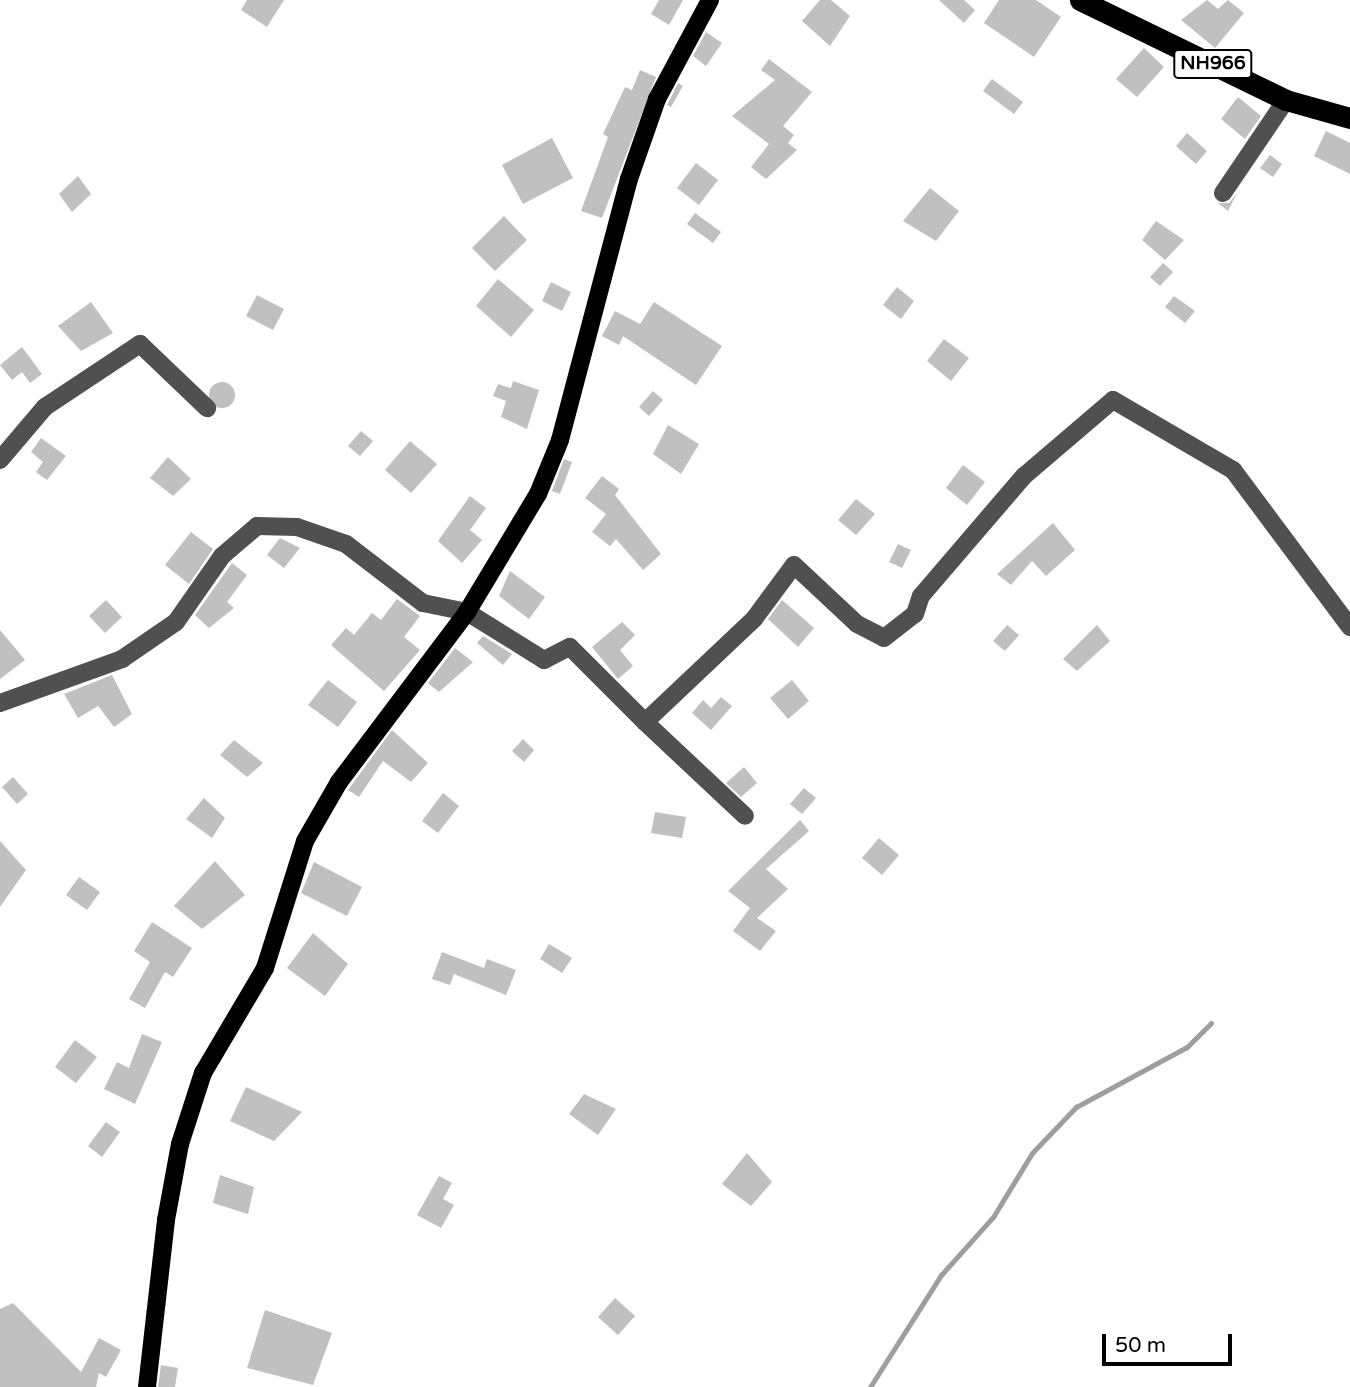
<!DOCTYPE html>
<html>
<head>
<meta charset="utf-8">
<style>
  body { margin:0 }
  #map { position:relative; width:1350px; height:1387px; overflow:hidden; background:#fff; font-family:"Varela Round",sans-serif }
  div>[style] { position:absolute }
  .stream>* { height:5px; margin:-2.5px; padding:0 2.5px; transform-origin:2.5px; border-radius:2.5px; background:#9e9e9e }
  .building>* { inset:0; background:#c0c0c0 }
  .round { border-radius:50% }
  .minor>* { height:18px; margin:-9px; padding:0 9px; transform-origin:9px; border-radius:9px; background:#505050 }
  .major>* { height:18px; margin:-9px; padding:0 9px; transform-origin:9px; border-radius:9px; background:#000 }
  .highway>* { height:21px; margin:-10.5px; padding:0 10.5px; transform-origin:10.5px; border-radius:10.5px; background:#000 }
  span { translate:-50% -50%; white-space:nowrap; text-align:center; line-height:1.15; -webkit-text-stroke:6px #fff; paint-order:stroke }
  .shield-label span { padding:2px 5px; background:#fff; border:2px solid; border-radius:5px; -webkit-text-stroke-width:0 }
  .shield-label { font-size:19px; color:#000; font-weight:700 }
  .scale { position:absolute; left:1102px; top:1334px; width:130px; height:32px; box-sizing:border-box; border:4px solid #000; border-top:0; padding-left:9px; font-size:21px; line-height:24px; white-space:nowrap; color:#000; -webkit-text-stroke:5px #fff; paint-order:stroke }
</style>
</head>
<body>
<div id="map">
  <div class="stream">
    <div style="left:870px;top:1387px;width:133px;rotate:-57.6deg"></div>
    <div style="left:941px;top:1275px;width:78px;rotate:-48.1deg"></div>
    <div style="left:993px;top:1217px;width:75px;rotate:-58.6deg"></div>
    <div style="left:1032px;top:1153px;width:64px;rotate:-46.3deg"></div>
    <div style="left:1076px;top:1107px;width:126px;rotate:-28.4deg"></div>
    <div style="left:1187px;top:1047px;width:34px;rotate:-45deg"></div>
  </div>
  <div class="building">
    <div style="clip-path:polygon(247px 0,284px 0,267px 27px,241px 10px)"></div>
    <div style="clip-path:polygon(659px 0,683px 0,669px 25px,651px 14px)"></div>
    <div style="clip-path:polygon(820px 0,831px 0,850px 16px,830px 46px,802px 21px)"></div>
    <div style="clip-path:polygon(939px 0,964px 0,975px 10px,964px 23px)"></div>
    <div style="clip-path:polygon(999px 0,1036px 0,1061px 17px,1034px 57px,984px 23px)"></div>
    <div style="clip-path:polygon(1207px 0,1218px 9px,1228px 0,1244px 13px,1215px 48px,1181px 20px)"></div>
    <div style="clip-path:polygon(706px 32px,722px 43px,706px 66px,693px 56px)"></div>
    <div style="clip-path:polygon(1144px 48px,1164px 67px,1137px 97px,1116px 79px)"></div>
    <div style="clip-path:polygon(769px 59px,812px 92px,783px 126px,794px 135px,788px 143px,797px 150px,766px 179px,751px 167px,769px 144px,732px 116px,775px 80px,761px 70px)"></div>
    <div style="clip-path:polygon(640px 70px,656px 77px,602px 218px,581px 211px,608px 137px,603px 134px,625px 87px,632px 90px)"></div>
    <div style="clip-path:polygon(992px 79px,1023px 102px,1014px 114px,983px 91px)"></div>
    <div style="clip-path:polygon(678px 83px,683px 86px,671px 107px,667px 105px)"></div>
    <div style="clip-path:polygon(1238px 97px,1261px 116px,1245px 139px,1221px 119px)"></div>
    <div style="clip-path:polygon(1326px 131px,1350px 143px,1350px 174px,1314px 156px)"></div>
    <div style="clip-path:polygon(1187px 133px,1207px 151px,1196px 164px,1176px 146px)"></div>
    <div style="clip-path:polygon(552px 138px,573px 178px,523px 204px,502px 165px)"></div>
    <div style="clip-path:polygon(1270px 155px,1282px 164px,1273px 177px,1260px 168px)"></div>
    <div style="clip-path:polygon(696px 163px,718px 180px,699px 205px,677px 188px)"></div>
    <div style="clip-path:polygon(78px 176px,91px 194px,72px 212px,59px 194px)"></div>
    <div style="clip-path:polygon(930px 188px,959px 211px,936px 241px,903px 221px)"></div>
    <div style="clip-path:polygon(1237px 193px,1228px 211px,1218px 203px,1229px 203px)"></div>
    <div style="clip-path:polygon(695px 213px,721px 232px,713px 243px,687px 224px)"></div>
    <div style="clip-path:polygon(504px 216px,527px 240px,495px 271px,472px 248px)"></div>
    <div style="clip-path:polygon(1156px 221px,1184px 240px,1165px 260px,1142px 240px)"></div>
    <div style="clip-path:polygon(1163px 263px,1173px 272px,1160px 286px,1150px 277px)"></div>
    <div style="clip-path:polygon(498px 279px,534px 310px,511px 337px,476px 306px)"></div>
    <div style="clip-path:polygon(551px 282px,571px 292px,562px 311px,542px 301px)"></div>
    <div style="clip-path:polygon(897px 287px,914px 301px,901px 319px,883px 305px)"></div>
    <div style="clip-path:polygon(257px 295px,284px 309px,273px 330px,246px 316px)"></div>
    <div style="clip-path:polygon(1174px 296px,1195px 311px,1185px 323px,1165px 307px)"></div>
    <div style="clip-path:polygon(91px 302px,113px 333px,81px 351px,58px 326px)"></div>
    <div style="clip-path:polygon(654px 302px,722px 346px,696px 385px,623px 336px,619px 345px,602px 336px,615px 311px,640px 324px)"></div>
    <div style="clip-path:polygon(944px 339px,969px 358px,951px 381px,927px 361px)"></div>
    <div style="clip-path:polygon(22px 347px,42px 374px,30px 383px,22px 372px,12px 380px,0 365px)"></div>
    <div style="clip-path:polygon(513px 381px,539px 390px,527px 429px,501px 417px,506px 401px,493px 396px,498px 384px,511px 388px)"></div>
    <div class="round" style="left:209px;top:382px;width:26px;height:26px"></div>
    <div style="clip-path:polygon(653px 391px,663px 400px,649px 416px,639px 407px)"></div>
    <div style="clip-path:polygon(668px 425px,699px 444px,681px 474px,653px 454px)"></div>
    <div style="clip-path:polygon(361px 431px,373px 441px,360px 456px,348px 446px)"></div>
    <div style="clip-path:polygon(41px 438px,66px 456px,47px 480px,36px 472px,43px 462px,31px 452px)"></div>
    <div style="clip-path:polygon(410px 441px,437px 464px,411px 493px,385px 470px)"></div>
    <div style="clip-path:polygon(168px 457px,191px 479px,173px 496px,150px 478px)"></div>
    <div style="clip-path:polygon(564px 459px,572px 462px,560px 494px,552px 491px)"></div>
    <div style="clip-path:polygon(963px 465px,985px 482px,967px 505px,946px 488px)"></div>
    <div style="clip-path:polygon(602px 476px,619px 489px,615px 495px,661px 554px,643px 570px,616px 539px,610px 546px,592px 532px,606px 514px,585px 498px)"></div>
    <div style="clip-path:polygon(470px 496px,486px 508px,470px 530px,482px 540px,462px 563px,438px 541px)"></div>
    <div style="clip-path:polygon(856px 499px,875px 514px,856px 535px,838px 520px)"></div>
    <div style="clip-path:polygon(1053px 523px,1075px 550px,1046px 576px,1032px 561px,1011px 585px,997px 574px)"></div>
    <div style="clip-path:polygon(191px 532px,213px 549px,189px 584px,165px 565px)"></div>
    <div style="clip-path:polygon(280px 538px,300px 548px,284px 568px,267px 555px)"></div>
    <div style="clip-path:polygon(898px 544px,911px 550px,902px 568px,889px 562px)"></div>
    <div style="clip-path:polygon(232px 563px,247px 575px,227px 602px,234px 608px,209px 628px,195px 615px)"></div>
    <div style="clip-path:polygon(510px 571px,545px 597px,529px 619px,499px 596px)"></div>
    <div style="clip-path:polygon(397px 599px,420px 616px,404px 637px,420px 650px,384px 691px,331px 645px,346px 628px,354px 635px,372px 613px,381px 620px)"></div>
    <div style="clip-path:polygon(106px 600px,122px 617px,105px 633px,89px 616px)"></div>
    <div style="clip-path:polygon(782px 600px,814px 628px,798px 647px,768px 619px)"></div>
    <div style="clip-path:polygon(622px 622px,635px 635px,620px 650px,633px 666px,618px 679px,592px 647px)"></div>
    <div style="clip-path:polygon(1007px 625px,1019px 635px,1005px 651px,993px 641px)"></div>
    <div style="clip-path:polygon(1097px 625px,1110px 641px,1077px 671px,1063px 659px)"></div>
    <div style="clip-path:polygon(0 630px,25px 660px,0 679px)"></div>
    <div style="clip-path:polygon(483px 636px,512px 654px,503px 665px,477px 643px)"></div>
    <div style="clip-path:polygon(455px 648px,473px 662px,439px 692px,428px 683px)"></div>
    <div style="clip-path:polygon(112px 675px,132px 714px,114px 727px,98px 706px,78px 718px,64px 694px)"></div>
    <div style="clip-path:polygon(328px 680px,357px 702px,338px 727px,308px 705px)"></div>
    <div style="clip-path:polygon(792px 680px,809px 701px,788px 719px,770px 698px)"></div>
    <div style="clip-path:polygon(721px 697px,732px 706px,711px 730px,692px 713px,703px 700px,711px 708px)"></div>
    <div style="clip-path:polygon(392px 730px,428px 763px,411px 782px,383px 761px,359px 797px,348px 790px)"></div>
    <div style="clip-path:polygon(523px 739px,534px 750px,524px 762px,512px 751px)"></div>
    <div style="clip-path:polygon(234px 740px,263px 763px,247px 777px,220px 755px)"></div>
    <div style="clip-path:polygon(744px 767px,757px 783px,741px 797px,726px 783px)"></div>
    <div style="clip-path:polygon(13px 777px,28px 794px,17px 804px,2px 787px)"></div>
    <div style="clip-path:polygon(804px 788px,816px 798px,802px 814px,790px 804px)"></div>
    <div style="clip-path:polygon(443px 793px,459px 806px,438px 833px,422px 821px)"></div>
    <div style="clip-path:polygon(204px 798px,225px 818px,212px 838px,186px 819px)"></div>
    <div style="clip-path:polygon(655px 812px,686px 817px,682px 838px,651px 833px)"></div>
    <div style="clip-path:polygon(800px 820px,809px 831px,766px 869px,788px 889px,757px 918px,776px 931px,760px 951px,733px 931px,750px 908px,728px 891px)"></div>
    <div style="clip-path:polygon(879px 838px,899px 855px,882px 875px,862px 858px)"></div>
    <div style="clip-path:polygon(0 841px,26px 870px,0 907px)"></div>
    <div style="clip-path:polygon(215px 861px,245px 895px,202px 929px,174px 906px)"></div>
    <div style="clip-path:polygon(314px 862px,362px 887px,347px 916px,301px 893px)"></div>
    <div style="clip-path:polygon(79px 877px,100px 892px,87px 910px,66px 895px)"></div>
    <div style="clip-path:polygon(152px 922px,192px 948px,173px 977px,165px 972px,145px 1008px,129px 999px,150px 962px,134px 951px)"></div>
    <div style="clip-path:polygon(313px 933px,348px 964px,325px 996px,287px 968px)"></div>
    <div style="clip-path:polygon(549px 944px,572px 958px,562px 973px,540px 959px)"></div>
    <div style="clip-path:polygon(442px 952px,484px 968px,487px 959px,516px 970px,506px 995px,454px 974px,450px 985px,432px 979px)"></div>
    <div style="clip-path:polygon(142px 1034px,162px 1042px,135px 1104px,104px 1089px,117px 1062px,129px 1068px)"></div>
    <div style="clip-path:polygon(75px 1040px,97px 1057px,76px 1083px,55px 1067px)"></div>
    <div style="clip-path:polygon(246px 1087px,302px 1112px,274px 1141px,230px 1121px)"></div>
    <div style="clip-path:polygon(584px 1094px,616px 1109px,598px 1135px,569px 1114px)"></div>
    <div style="clip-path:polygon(106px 1122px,120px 1132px,102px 1157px,88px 1146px)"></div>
    <div style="clip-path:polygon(747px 1153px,772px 1182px,751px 1206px,722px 1184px)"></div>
    <div style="clip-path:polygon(220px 1175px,254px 1187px,248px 1214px,213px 1203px)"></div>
    <div style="clip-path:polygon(439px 1176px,452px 1183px,443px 1199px,454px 1205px,441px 1228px,417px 1215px)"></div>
    <div style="clip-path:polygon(615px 1298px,635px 1316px,618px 1335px,598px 1317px)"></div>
    <div style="clip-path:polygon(13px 1303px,81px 1372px,99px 1338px,121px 1350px,106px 1377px,99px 1373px,96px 1387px,0 1387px,0 1309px)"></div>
    <div style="clip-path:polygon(265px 1310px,332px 1333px,313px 1385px,247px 1368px)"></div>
    <div style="clip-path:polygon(161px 1365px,178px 1368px,175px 1387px,158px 1387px)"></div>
  </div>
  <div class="minor">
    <div style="left:1223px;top:193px;width:112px;rotate:-55.9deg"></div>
    <div style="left:0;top:460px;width:70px;rotate:-49.7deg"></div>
    <div style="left:45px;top:407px;width:114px;rotate:-33.6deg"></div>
    <div style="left:140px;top:344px;width:93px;rotate:43.7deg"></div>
    <div style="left:0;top:703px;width:130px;rotate:-19.8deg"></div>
    <div style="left:122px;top:659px;width:65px;rotate:-34.4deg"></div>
    <div style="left:176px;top:622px;width:80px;rotate:-55.1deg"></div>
    <div style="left:222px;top:556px;width:46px;rotate:-40.6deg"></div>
    <div style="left:257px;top:526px;width:40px;rotate:1.4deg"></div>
    <div style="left:297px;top:527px;width:52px;rotate:19.1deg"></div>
    <div style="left:346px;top:544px;width:97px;rotate:37.5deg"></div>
    <div style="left:423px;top:603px;width:45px;rotate:11.6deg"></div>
    <div style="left:467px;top:612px;width:91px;rotate:31.9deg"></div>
    <div style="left:544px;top:660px;width:29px;rotate:-27deg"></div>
    <div style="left:570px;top:647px;width:106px;rotate:45deg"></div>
    <div style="left:645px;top:722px;width:150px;rotate:-43.4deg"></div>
    <div style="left:754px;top:619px;width:67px;rotate:-53.5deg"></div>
    <div style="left:794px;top:565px;width:86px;rotate:43.1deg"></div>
    <div style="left:857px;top:624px;width:30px;rotate:27deg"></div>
    <div style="left:884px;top:638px;width:39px;rotate:-38deg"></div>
    <div style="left:915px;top:614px;width:19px;rotate:-72deg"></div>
    <div style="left:921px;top:596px;width:158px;rotate:-49.4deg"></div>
    <div style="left:1024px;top:476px;width:117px;rotate:-40.5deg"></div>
    <div style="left:1113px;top:400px;width:139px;rotate:30.3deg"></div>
    <div style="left:1233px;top:470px;width:196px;rotate:53.3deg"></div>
    <div style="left:645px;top:722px;width:137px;rotate:43.2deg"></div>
  </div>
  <div class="major">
    <div style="left:147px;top:1387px;width:168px;rotate:-83.5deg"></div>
    <div style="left:166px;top:1220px;width:77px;rotate:-79.6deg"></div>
    <div style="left:180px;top:1144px;width:75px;rotate:-72.1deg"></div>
    <div style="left:203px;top:1073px;width:122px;rotate:-59.4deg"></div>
    <div style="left:265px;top:968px;width:133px;rotate:-72.5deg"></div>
    <div style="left:305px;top:841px;width:68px;rotate:-60deg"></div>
    <div style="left:339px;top:782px;width:213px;rotate:-53deg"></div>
    <div style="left:467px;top:612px;width:138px;rotate:-59deg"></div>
    <div style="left:538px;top:494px;width:58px;rotate:-67.8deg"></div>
    <div style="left:560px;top:440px;width:270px;rotate:-75.2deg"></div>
    <div style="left:629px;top:179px;width:85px;rotate:-70.7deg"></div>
    <div style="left:657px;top:99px;width:112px;rotate:-61.8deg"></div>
  </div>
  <div class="highway">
    <div style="left:1080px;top:0;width:229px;rotate:25.9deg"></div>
    <div style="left:1286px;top:100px;width:66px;rotate:15.7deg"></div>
  </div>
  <div class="shield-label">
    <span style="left:1213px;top:64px">NH966</span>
  </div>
  <div class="scale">50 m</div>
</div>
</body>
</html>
